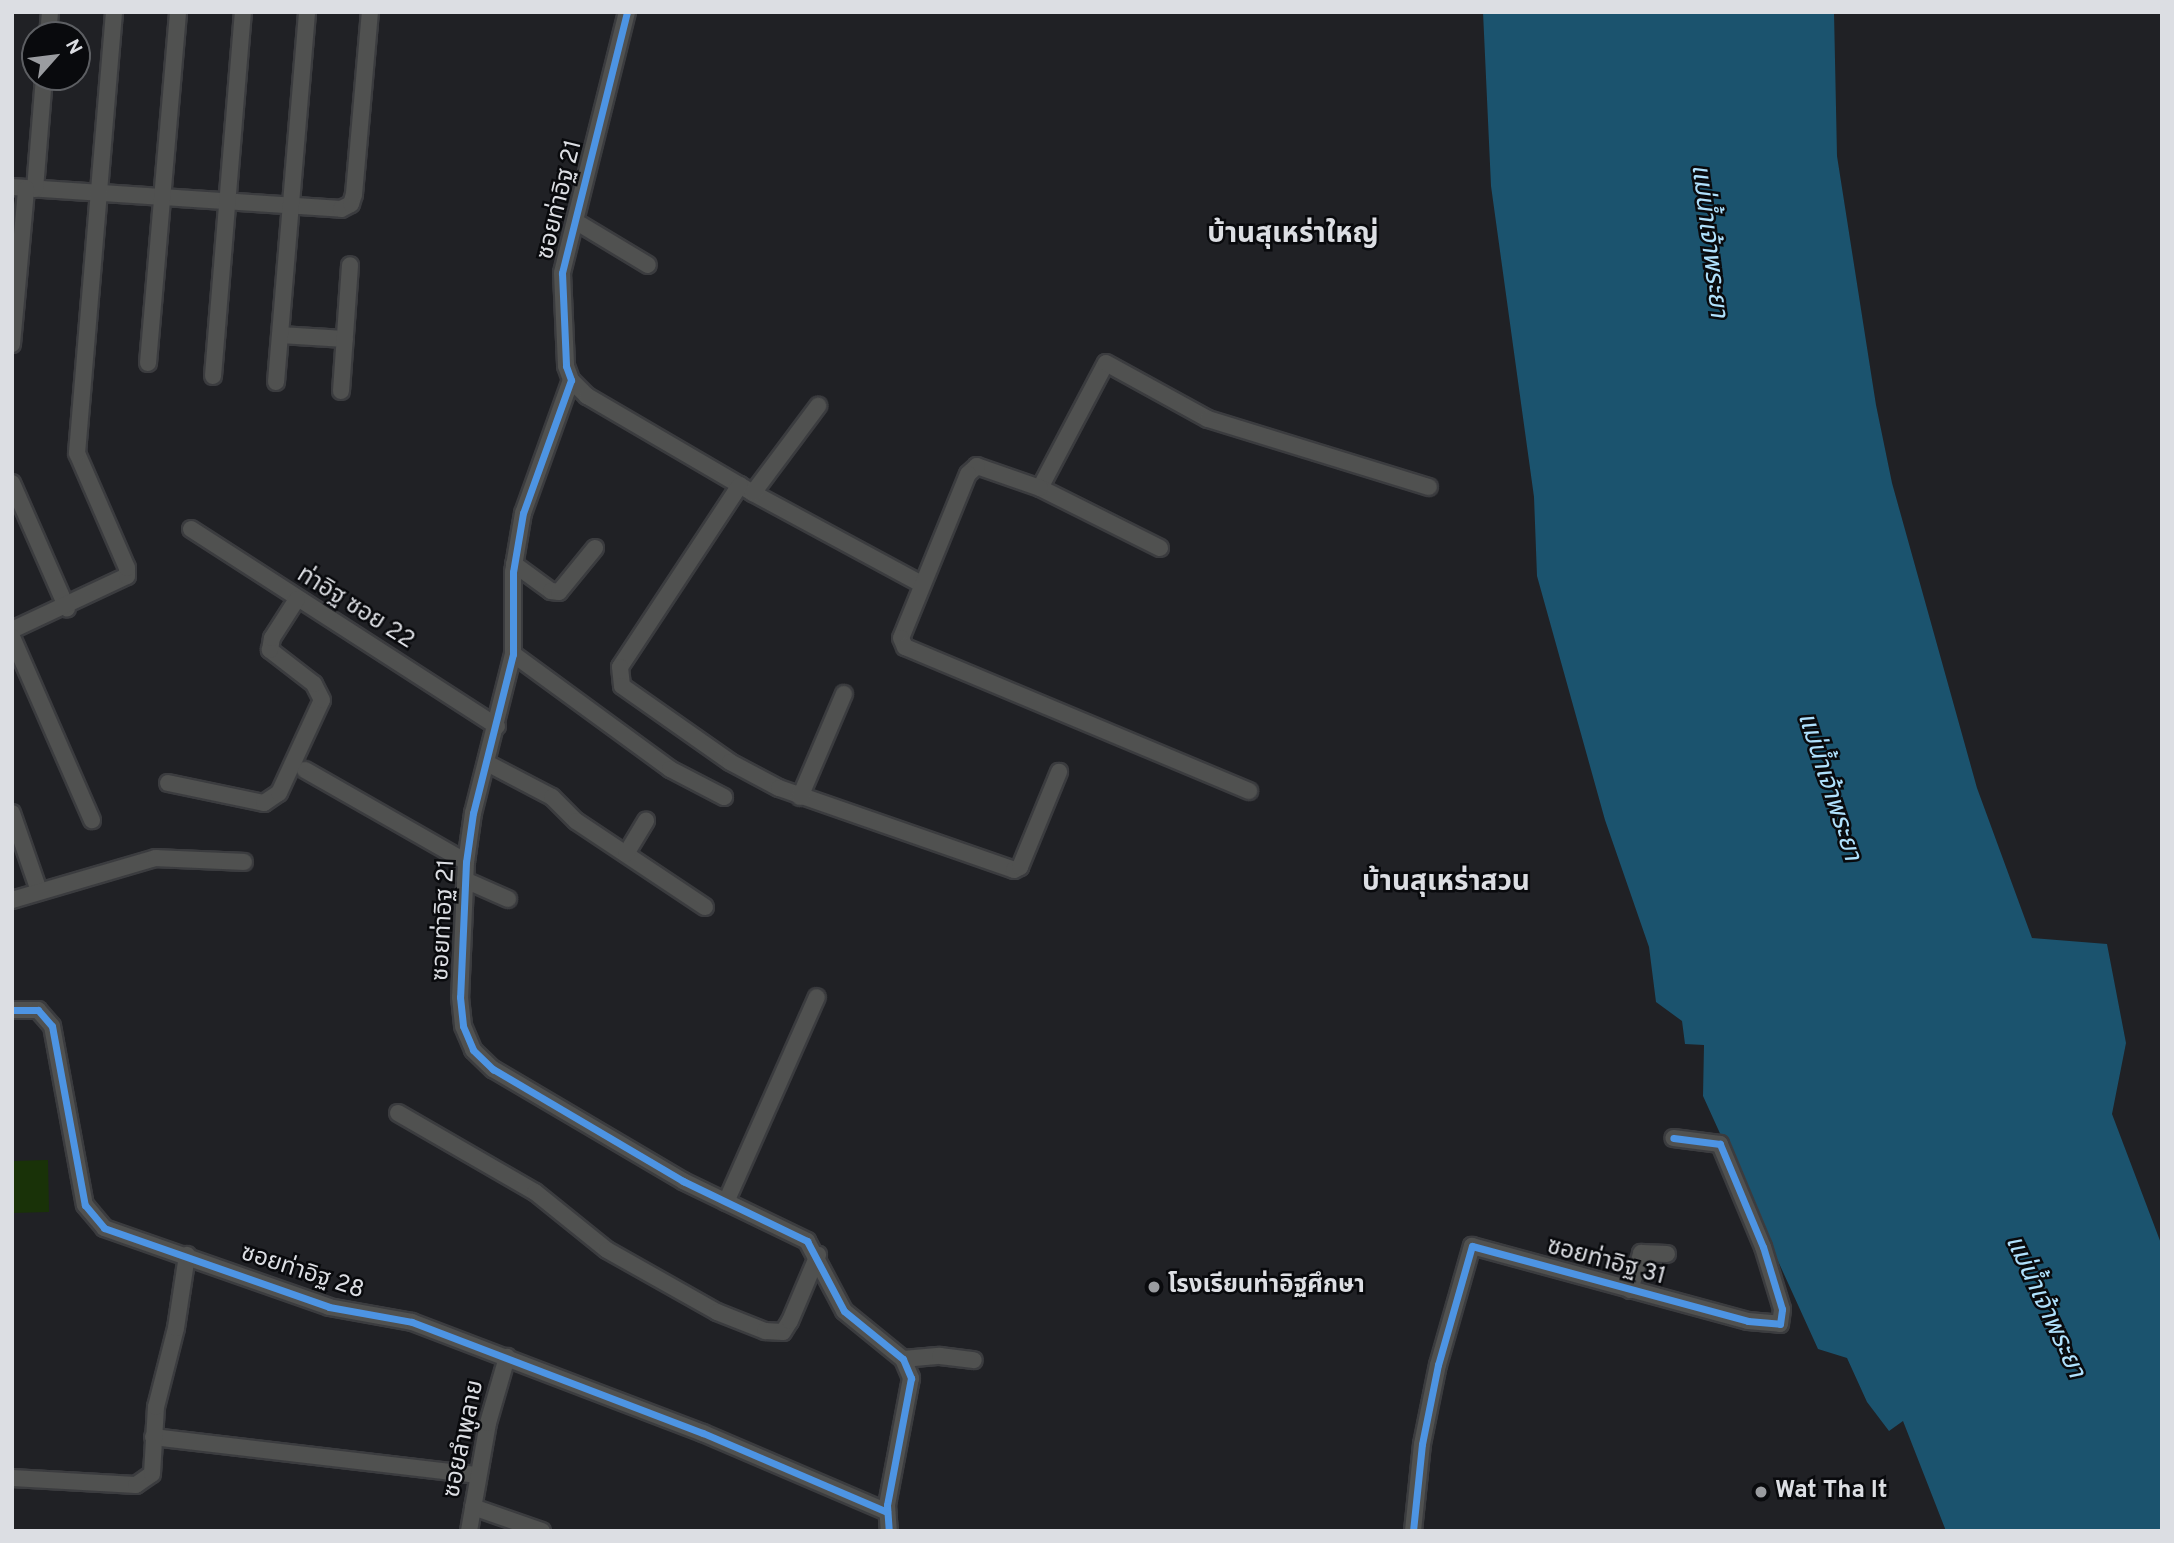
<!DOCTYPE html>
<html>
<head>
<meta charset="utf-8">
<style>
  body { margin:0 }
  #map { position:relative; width:2174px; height:1543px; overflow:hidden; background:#202125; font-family:Overpass,"Noto Sans Thai",sans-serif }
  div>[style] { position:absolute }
  .green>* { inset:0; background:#193208 }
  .water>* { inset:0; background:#1b536e }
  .roads { filter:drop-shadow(2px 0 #3b3c3f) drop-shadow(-2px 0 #3b3c3f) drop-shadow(0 2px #3b3c3f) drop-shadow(0 -2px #3b3c3f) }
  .minor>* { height:16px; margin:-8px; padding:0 8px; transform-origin:8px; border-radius:8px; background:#505150 }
  .cycleway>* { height:7px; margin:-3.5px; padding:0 3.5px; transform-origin:3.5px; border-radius:3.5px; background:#4d94e3 }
  .dots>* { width:19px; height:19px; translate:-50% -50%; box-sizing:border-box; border:4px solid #090a0d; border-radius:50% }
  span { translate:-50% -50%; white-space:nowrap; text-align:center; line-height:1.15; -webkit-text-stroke:5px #090a0d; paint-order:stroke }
  .street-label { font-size:24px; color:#dcdee3 }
  .poi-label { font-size:24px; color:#dcdee3; font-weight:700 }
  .left { translate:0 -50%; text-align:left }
  .water-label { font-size:26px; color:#b0e1fd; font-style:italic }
  .quarter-label { font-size:28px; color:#dcdee3; font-weight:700 }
  .frame { position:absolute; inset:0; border:14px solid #dcdee3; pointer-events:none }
  .north { position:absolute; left:21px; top:21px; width:70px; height:70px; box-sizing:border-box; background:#090a0d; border:2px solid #5d5f63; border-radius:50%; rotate:62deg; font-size:19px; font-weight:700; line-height:28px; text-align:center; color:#dcdee3 }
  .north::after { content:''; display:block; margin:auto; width:24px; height:32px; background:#9a9ca0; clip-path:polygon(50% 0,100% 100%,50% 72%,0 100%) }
</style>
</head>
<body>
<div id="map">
  <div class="green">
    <div style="clip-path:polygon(48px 1160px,49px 1212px,12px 1213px,12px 1161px)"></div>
  </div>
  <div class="water">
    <div style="clip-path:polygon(1483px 12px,1834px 12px,1837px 156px,1876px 405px,1892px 483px,1977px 788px,2032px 938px,2107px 944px,2126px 1043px,2112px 1114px,2162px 1246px,2162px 1531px,1946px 1531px,1903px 1421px,1889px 1431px,1867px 1402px,1847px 1358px,1818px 1349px,1703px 1096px,1704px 1045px,1685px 1044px,1682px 1021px,1656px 1002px,1649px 947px,1605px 820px,1537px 576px,1534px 497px,1491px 186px)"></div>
  </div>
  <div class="roads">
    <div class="minor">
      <div style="left:627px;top:12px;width:269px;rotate:104deg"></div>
      <div style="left:562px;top:273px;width:93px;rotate:87.5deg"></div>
      <div style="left:566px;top:366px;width:15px;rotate:70deg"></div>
      <div style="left:571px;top:380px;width:141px;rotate:109.8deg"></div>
      <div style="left:523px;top:513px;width:60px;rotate:99.6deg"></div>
      <div style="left:513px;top:572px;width:82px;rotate:90deg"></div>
      <div style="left:513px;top:654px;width:164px;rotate:104.1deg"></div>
      <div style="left:473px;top:813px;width:49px;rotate:98.1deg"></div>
      <div style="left:466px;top:862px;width:135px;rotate:92.5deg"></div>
      <div style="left:460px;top:997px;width:29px;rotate:84deg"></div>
      <div style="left:463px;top:1026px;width:26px;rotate:67deg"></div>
      <div style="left:473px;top:1050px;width:28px;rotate:44deg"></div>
      <div style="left:493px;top:1069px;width:221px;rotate:30.5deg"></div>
      <div style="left:683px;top:1181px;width:138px;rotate:25.8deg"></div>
      <div style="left:807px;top:1241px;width:79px;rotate:62.1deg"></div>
      <div style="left:844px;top:1311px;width:76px;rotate:39.1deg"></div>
      <div style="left:903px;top:1359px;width:21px;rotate:67deg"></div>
      <div style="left:911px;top:1378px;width:129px;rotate:100.7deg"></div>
      <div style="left:887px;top:1505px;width:26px;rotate:86deg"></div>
      <div style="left:48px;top:35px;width:23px;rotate:-85deg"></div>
      <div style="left:12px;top:187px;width:330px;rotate:3.8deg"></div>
      <div style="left:341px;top:209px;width:11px;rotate:-27deg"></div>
      <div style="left:351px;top:204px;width:10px;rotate:-73deg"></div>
      <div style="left:354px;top:194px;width:183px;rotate:-85deg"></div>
      <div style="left:35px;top:189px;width:112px;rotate:-85.4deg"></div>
      <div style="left:575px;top:221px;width:85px;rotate:31.1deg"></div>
      <div style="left:280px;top:335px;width:65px;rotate:3.5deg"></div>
      <div style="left:12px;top:344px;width:156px;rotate:-84.8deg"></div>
      <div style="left:148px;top:363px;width:352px;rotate:-85.1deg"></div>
      <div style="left:213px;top:376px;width:365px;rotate:-85.3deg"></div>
      <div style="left:571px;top:380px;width:23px;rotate:45deg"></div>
      <div style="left:587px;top:396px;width:192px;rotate:30.3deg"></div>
      <div style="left:753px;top:493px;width:191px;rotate:28.4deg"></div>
      <div style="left:276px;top:382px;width:371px;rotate:-85.2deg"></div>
      <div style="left:341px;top:391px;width:126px;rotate:-85.9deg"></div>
      <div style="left:12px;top:483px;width:137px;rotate:66.3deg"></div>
      <div style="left:740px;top:485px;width:218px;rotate:123.4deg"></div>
      <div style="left:620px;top:667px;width:19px;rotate:84deg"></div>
      <div style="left:622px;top:686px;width:132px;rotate:35.1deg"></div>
      <div style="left:730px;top:762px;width:55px;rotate:28deg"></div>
      <div style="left:779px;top:788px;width:249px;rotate:19.2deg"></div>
      <div style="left:1014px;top:870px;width:7px;rotate:-27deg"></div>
      <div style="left:1020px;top:867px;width:103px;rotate:-67.7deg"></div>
      <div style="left:1040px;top:488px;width:141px;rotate:-62.2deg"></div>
      <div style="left:1106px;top:363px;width:116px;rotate:28.8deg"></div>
      <div style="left:1208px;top:419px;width:231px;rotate:17.1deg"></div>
      <div style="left:753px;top:493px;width:109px;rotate:-53.2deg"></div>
      <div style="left:191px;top:529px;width:364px;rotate:32.8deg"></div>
      <div style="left:1160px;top:548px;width:134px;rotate:-153.4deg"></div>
      <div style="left:1040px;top:488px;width:67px;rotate:-160.8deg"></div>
      <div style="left:977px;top:466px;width:12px;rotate:138deg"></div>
      <div style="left:968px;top:474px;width:177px;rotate:112.2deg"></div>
      <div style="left:901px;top:638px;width:10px;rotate:66deg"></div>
      <div style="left:905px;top:647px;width:373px;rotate:22.7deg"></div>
      <div style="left:514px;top:564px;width:46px;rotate:36.1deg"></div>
      <div style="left:551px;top:591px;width:8px;rotate:7deg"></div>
      <div style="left:559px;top:592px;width:57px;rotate:-50.7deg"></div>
      <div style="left:12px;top:630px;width:127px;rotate:-25.2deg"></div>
      <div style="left:127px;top:576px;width:8px;rotate:-90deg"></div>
      <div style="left:127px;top:568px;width:125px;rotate:-113.5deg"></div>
      <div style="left:77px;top:453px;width:443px;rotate:-85.2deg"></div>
      <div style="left:12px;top:637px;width:200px;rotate:66.4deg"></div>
      <div style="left:513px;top:654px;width:195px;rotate:36.2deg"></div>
      <div style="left:670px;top:769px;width:61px;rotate:27.4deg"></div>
      <div style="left:487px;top:763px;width:73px;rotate:27.6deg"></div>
      <div style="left:552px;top:797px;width:34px;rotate:45deg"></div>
      <div style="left:576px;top:821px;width:155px;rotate:33.7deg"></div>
      <div style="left:305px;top:770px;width:185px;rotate:29.7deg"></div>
      <div style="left:168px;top:783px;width:98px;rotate:11.8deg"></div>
      <div style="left:264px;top:803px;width:18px;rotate:-34deg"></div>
      <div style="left:279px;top:793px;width:102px;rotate:-65.2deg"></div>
      <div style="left:322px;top:700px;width:18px;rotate:-117deg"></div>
      <div style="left:314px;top:684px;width:56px;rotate:-142.3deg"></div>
      <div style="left:270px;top:650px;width:12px;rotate:-81deg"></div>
      <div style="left:272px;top:638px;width:46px;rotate:-57.3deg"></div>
      <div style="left:800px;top:797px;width:112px;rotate:-66.9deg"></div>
      <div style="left:12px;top:813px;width:83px;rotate:70.9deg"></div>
      <div style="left:626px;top:854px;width:39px;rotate:-59deg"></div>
      <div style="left:465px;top:880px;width:47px;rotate:23.8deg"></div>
      <div style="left:12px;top:900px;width:150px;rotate:-16.3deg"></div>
      <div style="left:156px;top:858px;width:88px;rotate:2.6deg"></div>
      <div style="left:12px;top:1010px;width:26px"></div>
      <div style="left:38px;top:1010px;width:21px;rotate:49deg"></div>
      <div style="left:52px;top:1026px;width:182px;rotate:79.6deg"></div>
      <div style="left:85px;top:1205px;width:30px;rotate:50deg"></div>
      <div style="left:104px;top:1228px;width:238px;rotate:19.3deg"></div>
      <div style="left:329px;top:1307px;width:84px;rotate:10.2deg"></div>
      <div style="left:412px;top:1322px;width:311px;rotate:20.9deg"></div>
      <div style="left:703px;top:1433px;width:200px;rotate:23.2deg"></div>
      <div style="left:398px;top:1113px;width:158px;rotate:30deg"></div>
      <div style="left:535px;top:1192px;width:92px;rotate:38.9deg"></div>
      <div style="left:607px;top:1250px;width:126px;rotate:29.4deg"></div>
      <div style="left:717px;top:1312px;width:52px;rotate:21.6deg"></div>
      <div style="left:765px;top:1331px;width:18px;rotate:3deg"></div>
      <div style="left:783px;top:1332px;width:13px;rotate:-58deg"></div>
      <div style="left:790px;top:1321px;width:72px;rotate:-67deg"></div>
      <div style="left:726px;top:1202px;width:224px;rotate:-66.1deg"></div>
      <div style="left:1630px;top:1290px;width:39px;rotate:-73deg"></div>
      <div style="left:1641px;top:1253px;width:26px;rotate:2deg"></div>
      <div style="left:903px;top:1359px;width:37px;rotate:-5deg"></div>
      <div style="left:940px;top:1356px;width:34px;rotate:7deg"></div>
      <div style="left:153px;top:1437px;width:327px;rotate:6.7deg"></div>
      <div style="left:12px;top:1478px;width:124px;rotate:3.2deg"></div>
      <div style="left:136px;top:1485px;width:19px;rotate:-35deg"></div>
      <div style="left:152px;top:1474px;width:67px;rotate:-86.6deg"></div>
      <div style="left:156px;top:1407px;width:81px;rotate:-75.8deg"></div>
      <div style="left:176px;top:1328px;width:74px;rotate:-81.4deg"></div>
      <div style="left:473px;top:1507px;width:73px;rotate:19.2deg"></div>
      <div style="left:469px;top:1531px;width:110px;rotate:-80deg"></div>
      <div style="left:488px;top:1423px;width:69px;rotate:-73.9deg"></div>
      <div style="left:1413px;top:1531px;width:87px;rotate:-84.1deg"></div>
      <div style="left:1422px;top:1444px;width:81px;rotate:-78.6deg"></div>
      <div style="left:1438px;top:1365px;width:124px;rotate:-74.1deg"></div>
      <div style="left:1472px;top:1246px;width:286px;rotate:15.2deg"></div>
      <div style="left:1748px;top:1321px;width:32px;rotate:5deg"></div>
      <div style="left:1780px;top:1324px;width:15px;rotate:-82deg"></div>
      <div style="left:1782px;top:1309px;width:65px;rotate:-107deg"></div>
      <div style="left:1763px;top:1247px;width:112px;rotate:-112.7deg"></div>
      <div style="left:1720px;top:1144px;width:47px;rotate:-172.7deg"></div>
    </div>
  </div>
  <div class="cycleway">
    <div style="left:627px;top:12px;width:269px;rotate:104deg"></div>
    <div style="left:562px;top:273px;width:93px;rotate:87.5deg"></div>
    <div style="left:566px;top:366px;width:15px;rotate:70deg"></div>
    <div style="left:571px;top:380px;width:141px;rotate:109.8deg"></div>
    <div style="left:523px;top:513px;width:60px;rotate:99.6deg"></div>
    <div style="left:513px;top:572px;width:82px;rotate:90deg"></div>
    <div style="left:513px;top:654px;width:164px;rotate:104.1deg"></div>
    <div style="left:473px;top:813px;width:49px;rotate:98.1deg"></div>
    <div style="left:466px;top:862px;width:135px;rotate:92.5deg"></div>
    <div style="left:460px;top:997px;width:29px;rotate:84deg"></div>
    <div style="left:463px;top:1026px;width:26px;rotate:67deg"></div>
    <div style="left:473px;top:1050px;width:28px;rotate:44deg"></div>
    <div style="left:493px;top:1069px;width:221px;rotate:30.5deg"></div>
    <div style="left:683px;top:1181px;width:138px;rotate:25.8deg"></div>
    <div style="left:807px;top:1241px;width:79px;rotate:62.1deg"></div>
    <div style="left:844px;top:1311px;width:76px;rotate:39.1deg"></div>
    <div style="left:903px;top:1359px;width:21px;rotate:67deg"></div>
    <div style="left:911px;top:1378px;width:129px;rotate:100.7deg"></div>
    <div style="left:887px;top:1505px;width:26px;rotate:86deg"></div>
    <div style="left:12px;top:1010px;width:26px"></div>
    <div style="left:38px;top:1010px;width:21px;rotate:49deg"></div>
    <div style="left:52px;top:1026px;width:182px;rotate:79.6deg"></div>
    <div style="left:85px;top:1205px;width:30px;rotate:50deg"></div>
    <div style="left:104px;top:1228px;width:238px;rotate:19.3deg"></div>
    <div style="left:329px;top:1307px;width:84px;rotate:10.2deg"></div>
    <div style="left:412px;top:1322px;width:311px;rotate:20.9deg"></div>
    <div style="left:703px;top:1433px;width:200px;rotate:23.2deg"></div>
    <div style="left:1413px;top:1531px;width:87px;rotate:-84.1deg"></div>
    <div style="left:1422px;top:1444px;width:81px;rotate:-78.6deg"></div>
    <div style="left:1438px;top:1365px;width:124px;rotate:-74.1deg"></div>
    <div style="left:1472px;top:1246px;width:286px;rotate:15.2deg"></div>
    <div style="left:1748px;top:1321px;width:32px;rotate:5deg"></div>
    <div style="left:1780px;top:1324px;width:15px;rotate:-82deg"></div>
    <div style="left:1782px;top:1309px;width:65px;rotate:-107deg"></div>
    <div style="left:1763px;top:1247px;width:112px;rotate:-112.7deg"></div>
    <div style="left:1720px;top:1144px;width:47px;rotate:-172.7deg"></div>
  </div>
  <div class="dots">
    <div style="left:1154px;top:1287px;background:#9a9ca0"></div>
    <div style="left:1761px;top:1492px;background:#9a9ca0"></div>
  </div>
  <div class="street-label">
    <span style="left:561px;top:200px;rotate:-76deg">ซอยท่าอิฐ 21</span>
    <span style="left:355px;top:609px;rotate:32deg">ท่าอิฐ ซอย 22</span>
    <span style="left:445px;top:920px;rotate:-87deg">ซอยท่าอิฐ 21</span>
    <span style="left:1606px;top:1263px;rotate:15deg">ซอยท่าอิฐ 31</span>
    <span style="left:302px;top:1273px;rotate:18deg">ซอยท่าอิฐ 28</span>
    <span style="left:465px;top:1439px;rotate:-78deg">ซอยลำพูลาย</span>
  </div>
  <div class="poi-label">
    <span class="left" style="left:1168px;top:1287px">โรงเรียนท่าอิฐศึกษา</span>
    <span class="left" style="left:1775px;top:1492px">Wat Tha It</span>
  </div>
  <div class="water-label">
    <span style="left:1708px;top:241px;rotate:83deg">แม่น้ำเจ้าพระยา</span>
    <span style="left:1828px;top:787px;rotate:72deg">แม่น้ำเจ้าพระยา</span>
    <span style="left:2044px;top:1307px;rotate:65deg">แม่น้ำเจ้าพระยา</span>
  </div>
  <div class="quarter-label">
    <span style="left:1293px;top:235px">บ้านสุเหร่าใหญ่</span>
    <span style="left:1446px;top:883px">บ้านสุเหร่าสวน</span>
  </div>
  <div class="frame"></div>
  <div class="north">N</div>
</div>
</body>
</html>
